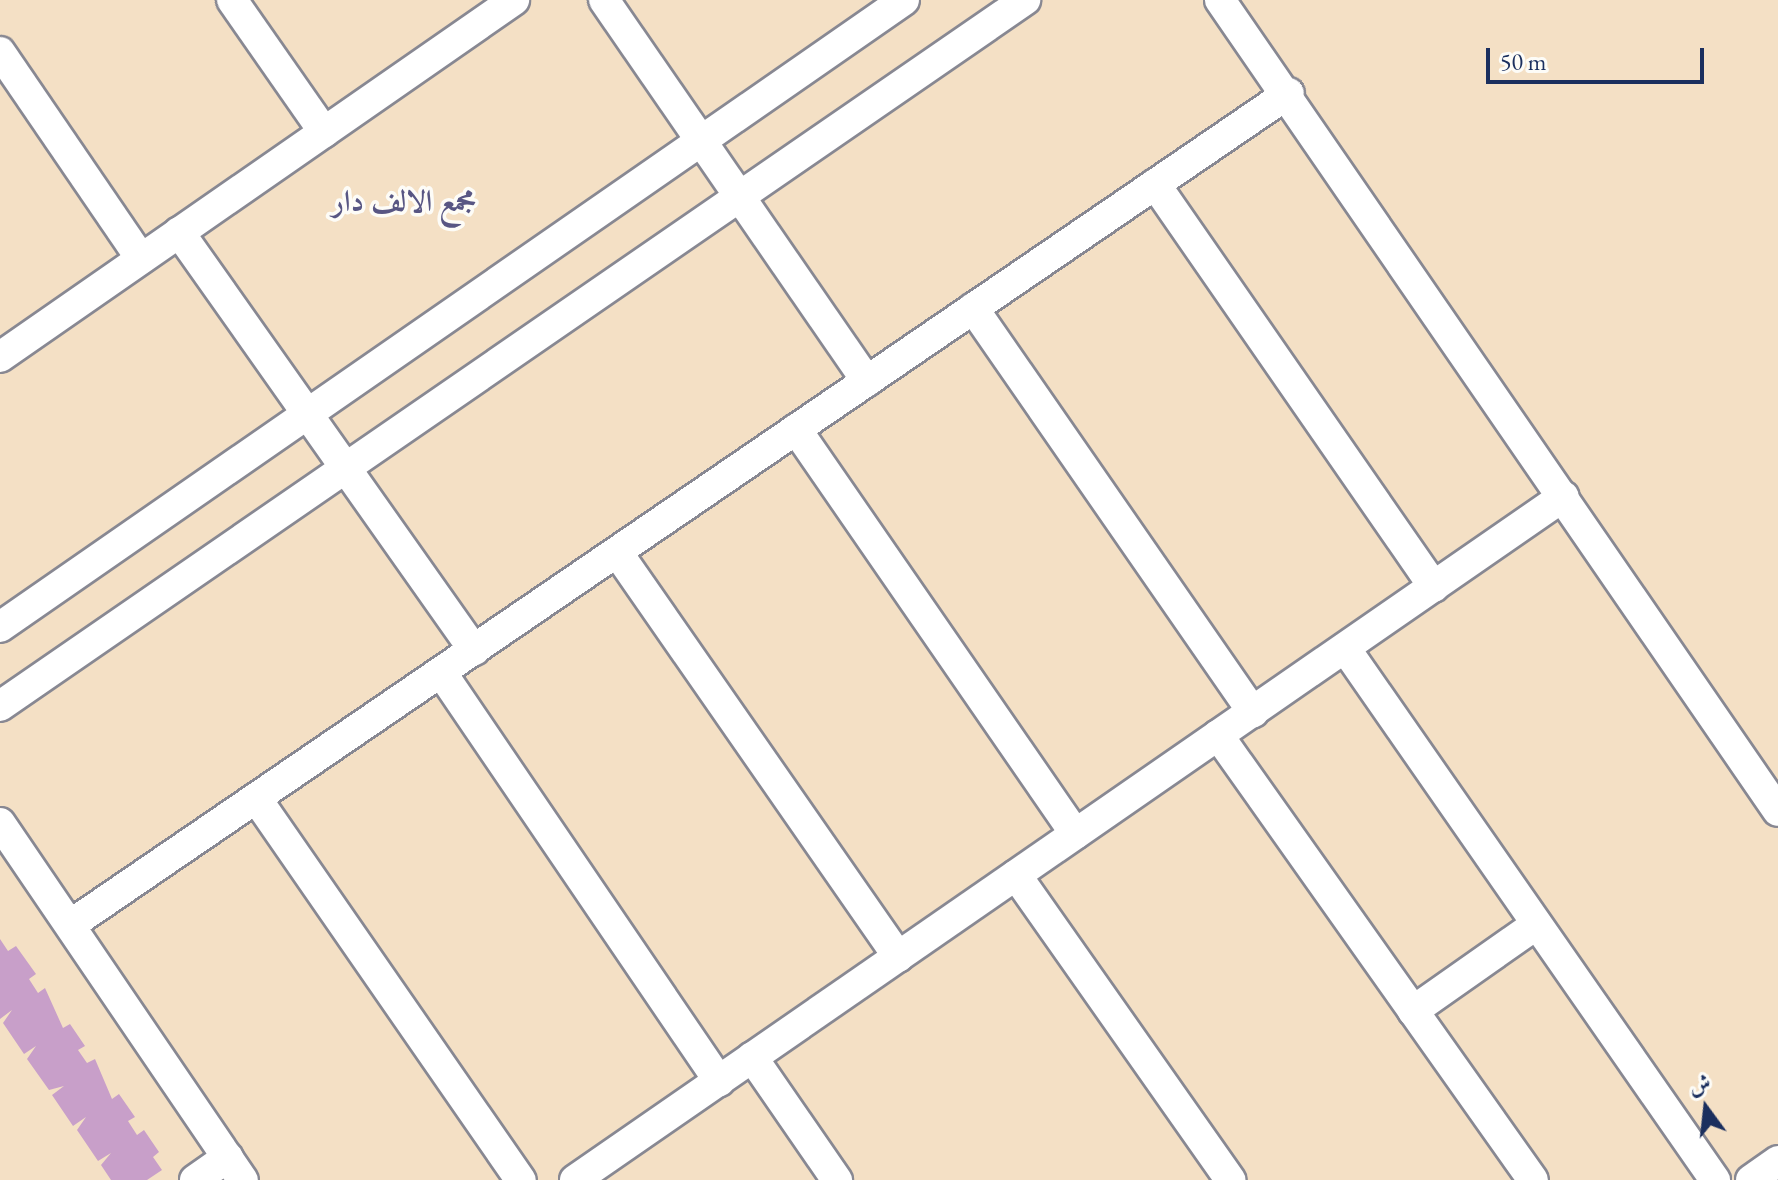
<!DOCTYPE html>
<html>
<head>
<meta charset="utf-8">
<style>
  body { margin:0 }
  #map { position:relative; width:1778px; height:1180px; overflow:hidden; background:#f4e0c5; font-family:"EB Garamond",Amiri,serif }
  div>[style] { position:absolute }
  .building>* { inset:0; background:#c89fc9 }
  .roads { filter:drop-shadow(2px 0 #888892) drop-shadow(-2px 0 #888892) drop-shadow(0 2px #888892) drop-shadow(0 -2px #888892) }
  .street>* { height:30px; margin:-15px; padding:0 15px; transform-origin:15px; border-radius:15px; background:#fff }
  span { translate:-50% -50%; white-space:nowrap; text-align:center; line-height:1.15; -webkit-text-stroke:7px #fdfcf7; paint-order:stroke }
  .neighbourhood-label { font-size:30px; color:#585683; font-weight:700 }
  .north { position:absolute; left:1666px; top:1068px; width:80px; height:80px; -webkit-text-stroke:6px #fdfcf7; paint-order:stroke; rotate:345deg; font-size:22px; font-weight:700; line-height:32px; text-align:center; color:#1b2f5e }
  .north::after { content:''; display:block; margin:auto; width:28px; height:36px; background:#1b2f5e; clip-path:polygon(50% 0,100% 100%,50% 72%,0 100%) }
  .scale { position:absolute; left:1486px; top:48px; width:218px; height:36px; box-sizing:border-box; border:4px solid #1b2f5e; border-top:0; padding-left:10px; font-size:24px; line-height:28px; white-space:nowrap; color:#1b2f5e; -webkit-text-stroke:6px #fdfcf7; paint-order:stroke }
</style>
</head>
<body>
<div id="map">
  <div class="building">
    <div style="clip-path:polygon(0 939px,8px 951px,16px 946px,36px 974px,29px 979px,38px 993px,45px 988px,63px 1028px,70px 1024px,85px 1046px,78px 1050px,87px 1063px,95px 1059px,112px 1099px,119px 1094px,135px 1117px,128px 1121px,137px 1135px,144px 1130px,159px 1152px,153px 1157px,162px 1170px,147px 1180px,111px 1180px,101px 1165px,111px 1153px,98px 1161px,77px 1130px,86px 1117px,73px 1126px,52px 1095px,64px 1086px,49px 1090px,27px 1059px,36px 1046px,24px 1054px,3px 1023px,12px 1010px,0 1019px)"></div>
  </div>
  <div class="roads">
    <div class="street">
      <div style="left:232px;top:0;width:161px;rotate:55.1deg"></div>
      <div style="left:604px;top:0;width:463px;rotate:55.4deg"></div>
      <div style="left:1220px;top:0;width:984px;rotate:55.47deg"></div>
      <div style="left:0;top:52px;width:250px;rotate:55.7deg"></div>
      <div style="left:1155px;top:184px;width:490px;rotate:55.3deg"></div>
      <div style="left:179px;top:232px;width:512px;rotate:54.79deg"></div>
      <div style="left:973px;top:308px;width:492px;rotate:55.3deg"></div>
      <div style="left:0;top:357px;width:626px;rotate:-34.78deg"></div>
      <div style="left:796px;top:429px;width:492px;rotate:55.4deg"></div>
      <div style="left:617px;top:552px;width:493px;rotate:55.2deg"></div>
      <div style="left:0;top:627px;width:1100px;rotate:-34.74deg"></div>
      <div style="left:1345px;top:648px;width:648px;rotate:55.18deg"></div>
      <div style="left:441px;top:672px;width:495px;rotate:55.8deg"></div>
      <div style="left:0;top:706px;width:1245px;rotate:-34.56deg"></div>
      <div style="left:1218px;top:735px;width:545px;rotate:54.71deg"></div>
      <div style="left:256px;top:798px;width:465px;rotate:55.3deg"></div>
      <div style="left:0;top:823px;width:432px;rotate:55.8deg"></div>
      <div style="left:1016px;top:875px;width:373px;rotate:54.9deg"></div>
      <div style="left:73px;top:923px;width:1472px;rotate:-34.32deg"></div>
      <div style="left:1413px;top:1011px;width:151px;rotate:-35.1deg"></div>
      <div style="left:752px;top:1057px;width:150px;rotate:55.4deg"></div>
      <div style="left:195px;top:1180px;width:40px;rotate:-34.9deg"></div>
      <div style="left:575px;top:1180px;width:1202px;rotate:-34.67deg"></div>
      <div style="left:1751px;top:1180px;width:33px;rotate:-35deg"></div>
    </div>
  </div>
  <div class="neighbourhood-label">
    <span style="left:404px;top:201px">مجمع الالف دار</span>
  </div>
  <div class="north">ش</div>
  <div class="scale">50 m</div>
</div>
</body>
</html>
